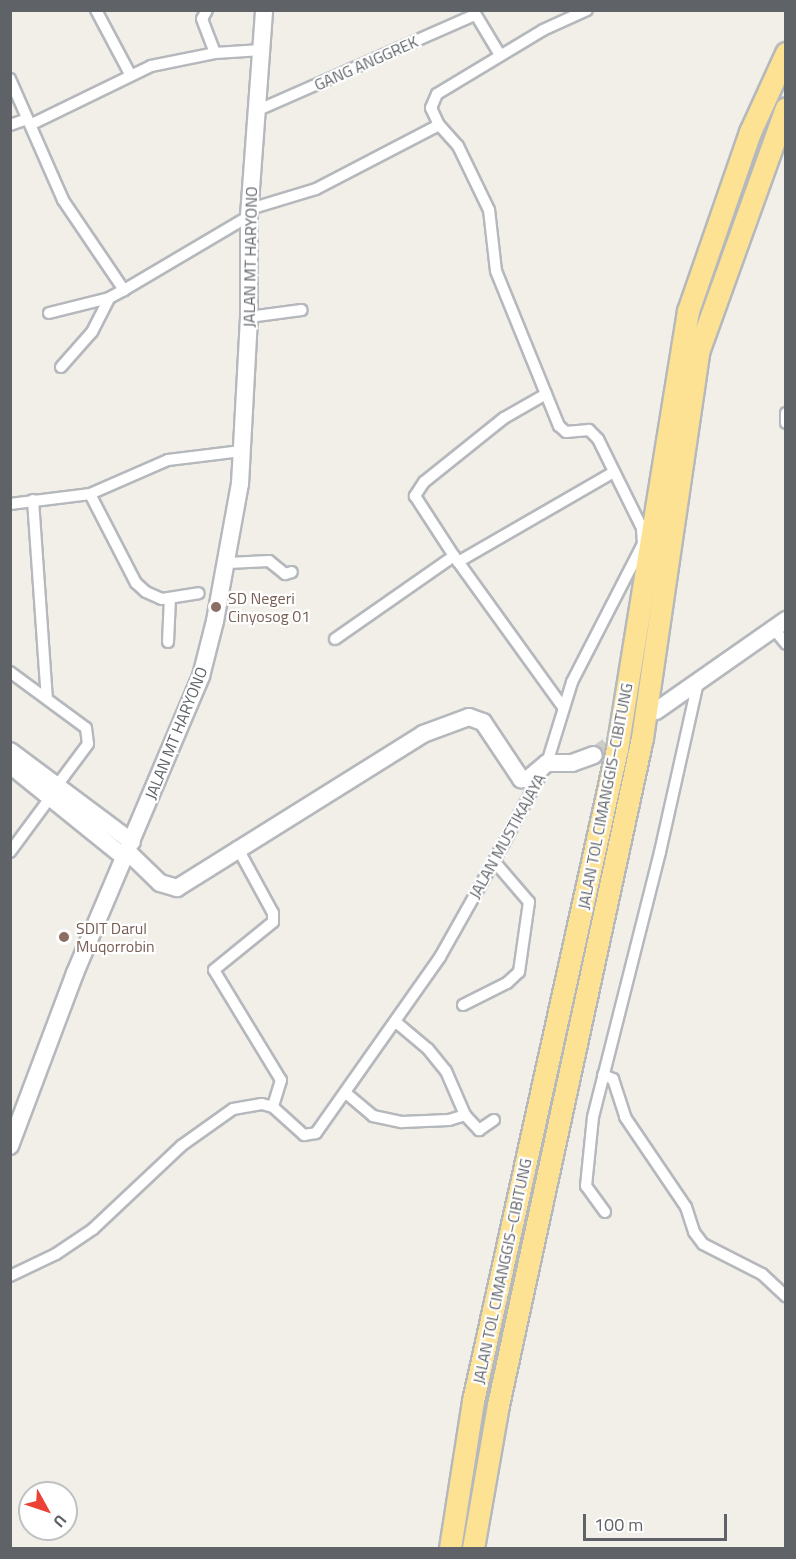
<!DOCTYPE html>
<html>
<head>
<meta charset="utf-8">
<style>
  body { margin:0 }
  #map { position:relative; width:796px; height:1559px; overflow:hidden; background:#f1efe8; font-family:"Titillium Web",sans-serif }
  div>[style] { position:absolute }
  .secondary-tunnel>* { height:16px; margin-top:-8px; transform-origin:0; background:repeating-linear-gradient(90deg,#ccccc8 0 16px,transparent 0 24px) }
  .roads { filter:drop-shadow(2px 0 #b5b8bc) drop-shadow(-2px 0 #b5b8bc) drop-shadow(0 2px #b5b8bc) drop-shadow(0 -2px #b5b8bc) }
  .street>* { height:10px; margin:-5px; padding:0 5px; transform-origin:5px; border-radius:5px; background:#fff }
  .secondary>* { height:16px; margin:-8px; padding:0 8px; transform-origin:8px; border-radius:8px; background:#fff }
  .highway>* { height:21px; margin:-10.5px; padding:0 10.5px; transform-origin:10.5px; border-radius:10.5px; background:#fde293 }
  .dots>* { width:16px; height:16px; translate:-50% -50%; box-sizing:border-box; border:3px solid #fff; border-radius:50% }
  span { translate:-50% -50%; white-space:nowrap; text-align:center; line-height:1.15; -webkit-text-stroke:4.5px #fff; paint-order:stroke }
  .street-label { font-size:16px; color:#5f6368 }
  .education-label { font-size:16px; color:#785e54 }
  .left { translate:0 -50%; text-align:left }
  .frame { position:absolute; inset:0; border:12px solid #5f6368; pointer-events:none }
  .north { position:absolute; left:18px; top:1481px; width:60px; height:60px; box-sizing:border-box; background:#fff; border:2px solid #bfc1c3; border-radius:50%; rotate:130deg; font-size:16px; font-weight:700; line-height:24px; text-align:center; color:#5f6368 }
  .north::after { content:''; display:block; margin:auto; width:21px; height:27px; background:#ea4335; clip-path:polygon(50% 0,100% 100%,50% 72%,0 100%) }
  .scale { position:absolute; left:583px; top:1514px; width:144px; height:27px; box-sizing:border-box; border:3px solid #5f6368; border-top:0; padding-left:8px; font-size:18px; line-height:21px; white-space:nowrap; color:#5f6368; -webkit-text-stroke:4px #fff; paint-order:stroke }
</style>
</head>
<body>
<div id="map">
  <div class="secondary-tunnel">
    <div style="left:594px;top:755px;width:70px;rotate:-35.1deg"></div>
  </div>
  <div class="roads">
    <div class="street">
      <div style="left:96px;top:10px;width:72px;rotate:62deg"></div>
      <div style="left:207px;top:10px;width:10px;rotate:119deg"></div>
      <div style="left:202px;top:19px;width:36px;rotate:69deg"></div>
      <div style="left:473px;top:10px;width:52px;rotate:59deg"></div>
      <div style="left:10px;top:79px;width:132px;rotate:66.3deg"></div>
      <div style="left:63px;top:200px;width:109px;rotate:55.9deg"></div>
      <div style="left:124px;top:290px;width:145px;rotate:-30.6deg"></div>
      <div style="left:256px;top:111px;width:239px;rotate:-23.7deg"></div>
      <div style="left:32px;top:124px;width:132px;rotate:-26deg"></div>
      <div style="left:151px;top:66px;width:65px;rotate:-11.5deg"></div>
      <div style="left:215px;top:53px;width:47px;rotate:-3.7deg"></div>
      <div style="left:10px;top:125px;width:18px;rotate:-19deg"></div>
      <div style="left:439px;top:125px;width:19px;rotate:-115deg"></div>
      <div style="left:431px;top:108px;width:15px;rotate:-67deg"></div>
      <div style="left:437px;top:94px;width:124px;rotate:-31.1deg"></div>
      <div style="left:543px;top:30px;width:48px;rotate:-24.4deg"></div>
      <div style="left:49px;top:313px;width:62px;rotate:-14deg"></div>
      <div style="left:249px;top:317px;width:53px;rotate:-7.5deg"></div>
      <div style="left:61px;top:367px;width:47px;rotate:-48.5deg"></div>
      <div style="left:92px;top:332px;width:38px;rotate:-63deg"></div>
      <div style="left:109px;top:298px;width:17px;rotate:-28deg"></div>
      <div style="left:546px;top:394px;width:48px;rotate:150.3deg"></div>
      <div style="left:504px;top:418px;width:102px;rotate:141.3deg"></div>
      <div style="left:424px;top:482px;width:17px;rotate:123deg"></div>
      <div style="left:415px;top:496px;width:72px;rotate:57deg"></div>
      <div style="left:454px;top:556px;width:186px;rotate:54.2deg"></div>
      <div style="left:786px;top:413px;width:10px;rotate:90deg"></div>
      <div style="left:90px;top:494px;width:100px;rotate:62.7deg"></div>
      <div style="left:136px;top:583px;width:13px;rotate:42deg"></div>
      <div style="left:146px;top:592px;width:17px;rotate:24deg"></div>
      <div style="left:162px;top:599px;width:37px;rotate:-9deg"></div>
      <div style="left:33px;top:500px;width:198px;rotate:86deg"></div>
      <div style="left:10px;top:504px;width:81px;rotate:-7.1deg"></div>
      <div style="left:90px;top:494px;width:85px;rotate:-23.6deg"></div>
      <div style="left:168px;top:460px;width:74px;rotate:-7deg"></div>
      <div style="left:458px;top:562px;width:180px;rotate:-30deg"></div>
      <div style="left:228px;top:563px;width:41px;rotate:-2.8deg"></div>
      <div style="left:269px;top:561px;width:21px;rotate:39deg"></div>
      <div style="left:285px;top:574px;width:7px;rotate:-16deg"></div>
      <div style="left:774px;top:629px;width:19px;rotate:51deg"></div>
      <div style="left:335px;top:639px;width:145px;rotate:-34.9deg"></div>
      <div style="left:168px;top:642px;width:44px;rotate:-87.4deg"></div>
      <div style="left:10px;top:672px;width:94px;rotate:36.4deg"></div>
      <div style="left:86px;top:728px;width:16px;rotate:83deg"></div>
      <div style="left:88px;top:744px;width:54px;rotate:126.7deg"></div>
      <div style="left:237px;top:847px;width:75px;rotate:61.4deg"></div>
      <div style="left:273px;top:913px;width:9px;rotate:90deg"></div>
      <div style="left:273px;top:922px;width:76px;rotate:140.9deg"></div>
      <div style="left:214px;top:970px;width:129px;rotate:58.7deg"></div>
      <div style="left:281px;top:1080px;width:28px;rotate:107deg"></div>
      <div style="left:10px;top:852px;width:67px;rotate:-53.5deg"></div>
      <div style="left:463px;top:1005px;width:49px;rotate:-26.6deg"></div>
      <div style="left:507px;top:983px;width:16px;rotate:-43deg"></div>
      <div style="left:519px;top:972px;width:71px;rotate:-81.9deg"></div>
      <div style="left:529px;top:902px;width:54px;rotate:-130.5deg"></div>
      <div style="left:397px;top:1023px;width:40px;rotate:40deg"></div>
      <div style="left:428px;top:1049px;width:28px;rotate:51deg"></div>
      <div style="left:446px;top:1071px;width:48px;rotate:66.6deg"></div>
      <div style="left:603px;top:1075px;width:11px;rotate:22deg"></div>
      <div style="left:613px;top:1079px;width:40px;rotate:72deg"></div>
      <div style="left:625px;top:1117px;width:109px;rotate:55.9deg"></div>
      <div style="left:686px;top:1207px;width:26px;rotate:72deg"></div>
      <div style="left:694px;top:1232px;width:15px;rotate:53deg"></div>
      <div style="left:703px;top:1244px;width:66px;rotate:27deg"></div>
      <div style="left:762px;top:1274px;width:33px;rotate:43deg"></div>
      <div style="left:347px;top:1094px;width:34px;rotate:40deg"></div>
      <div style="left:373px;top:1116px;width:30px;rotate:12deg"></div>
      <div style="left:402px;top:1122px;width:47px;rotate:-2.4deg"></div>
      <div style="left:449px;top:1120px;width:17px;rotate:-17deg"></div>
      <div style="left:465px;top:1115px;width:21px;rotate:47deg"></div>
      <div style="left:479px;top:1130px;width:18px;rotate:-34deg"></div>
      <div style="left:605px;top:1212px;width:32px;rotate:-126deg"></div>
      <div style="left:586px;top:1186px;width:69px;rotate:-84.2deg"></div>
      <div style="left:593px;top:1117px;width:273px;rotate:-75.8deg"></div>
      <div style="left:660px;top:852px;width:174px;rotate:-77.4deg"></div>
      <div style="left:10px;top:1276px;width:51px;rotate:-25.6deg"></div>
      <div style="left:56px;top:1254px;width:45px;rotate:-34deg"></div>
      <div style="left:93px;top:1229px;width:121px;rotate:-43.3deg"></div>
      <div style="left:181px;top:1146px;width:64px;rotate:-35.4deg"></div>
      <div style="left:233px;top:1109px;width:29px;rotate:-10deg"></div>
      <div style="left:262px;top:1104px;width:11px;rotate:15deg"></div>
      <div style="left:273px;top:1107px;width:42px;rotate:42.1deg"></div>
      <div style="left:304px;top:1135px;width:12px;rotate:-9deg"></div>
      <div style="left:316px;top:1133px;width:215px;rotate:-54.8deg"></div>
      <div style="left:440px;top:957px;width:110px;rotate:-60.6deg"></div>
      <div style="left:494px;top:861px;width:111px;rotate:-61.6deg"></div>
      <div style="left:547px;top:763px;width:85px;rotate:-72.8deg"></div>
      <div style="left:572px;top:682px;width:155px;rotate:-62.8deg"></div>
      <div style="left:643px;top:544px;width:16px;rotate:-94deg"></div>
      <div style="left:642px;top:528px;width:99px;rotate:-116.3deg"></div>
      <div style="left:598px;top:439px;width:13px;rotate:-135deg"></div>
      <div style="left:589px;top:430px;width:23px;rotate:175deg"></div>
      <div style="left:566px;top:432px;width:9px;rotate:-139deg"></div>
      <div style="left:559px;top:426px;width:167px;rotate:-112.1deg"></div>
      <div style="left:496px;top:271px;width:61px;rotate:-96.5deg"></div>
      <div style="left:489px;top:210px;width:71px;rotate:-115.8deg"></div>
      <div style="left:458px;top:146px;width:28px;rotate:-132deg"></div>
      <div style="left:439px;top:125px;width:139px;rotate:152.5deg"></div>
      <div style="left:316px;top:189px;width:69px;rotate:163.1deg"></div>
    </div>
    <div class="secondary">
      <div style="left:656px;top:711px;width:159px;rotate:-35deg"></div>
      <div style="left:10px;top:751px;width:152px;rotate:36.7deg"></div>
      <div style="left:15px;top:769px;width:140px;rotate:38.9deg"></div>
      <div style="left:127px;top:851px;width:46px;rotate:44.1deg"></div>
      <div style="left:160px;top:883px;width:18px;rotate:16deg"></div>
      <div style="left:177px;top:888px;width:290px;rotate:-32deg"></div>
      <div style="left:423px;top:734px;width:49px;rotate:-20.3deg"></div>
      <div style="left:469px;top:717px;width:15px;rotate:20deg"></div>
      <div style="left:483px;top:722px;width:69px;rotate:56.3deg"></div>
      <div style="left:521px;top:779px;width:7px"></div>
      <div style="left:528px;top:779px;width:25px;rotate:-40deg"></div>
      <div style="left:547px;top:763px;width:25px"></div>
      <div style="left:572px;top:763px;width:23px;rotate:-20deg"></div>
      <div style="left:10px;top:1146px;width:185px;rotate:-69.4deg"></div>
      <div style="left:75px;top:973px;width:323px;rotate:-67deg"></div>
      <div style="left:201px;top:676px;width:57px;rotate:-75.7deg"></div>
      <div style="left:215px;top:621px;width:139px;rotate:-79.7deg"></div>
      <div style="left:240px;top:484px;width:167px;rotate:-86.9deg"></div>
      <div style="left:249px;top:317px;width:101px;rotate:-90deg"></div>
      <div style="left:249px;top:216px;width:207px;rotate:-85.8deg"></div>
    </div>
    <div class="highway">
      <div style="left:450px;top:1548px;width:149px;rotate:-81.1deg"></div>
      <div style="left:473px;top:1401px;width:668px;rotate:-77.55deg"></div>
      <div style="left:617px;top:749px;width:444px;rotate:-80.8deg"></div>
      <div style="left:688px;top:311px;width:189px;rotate:-70.9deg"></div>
      <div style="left:750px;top:132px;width:87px;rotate:-65.5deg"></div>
      <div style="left:473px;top:1548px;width:145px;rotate:-80.1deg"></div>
      <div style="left:498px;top:1405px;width:682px;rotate:-77.82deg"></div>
      <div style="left:642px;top:738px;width:390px;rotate:-81.7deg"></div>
      <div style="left:698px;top:352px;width:259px;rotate:-70.2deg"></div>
    </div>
  </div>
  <div class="dots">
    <div style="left:216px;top:607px;background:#8d6e63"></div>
    <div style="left:64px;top:937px;background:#8d6e63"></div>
  </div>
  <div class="street-label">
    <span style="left:366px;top:63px;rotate:-24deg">GANG ANGGREK</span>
    <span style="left:250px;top:257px;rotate:-89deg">JALAN MT HARYONO</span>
    <span style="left:176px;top:733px;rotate:-68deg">JALAN MT HARYONO</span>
    <span style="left:605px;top:796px;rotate:-79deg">JALAN TOL CIMANGGIS–CIBITUNG</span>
    <span style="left:507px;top:836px;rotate:-61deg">JALAN MUSTIKAJAYA</span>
    <span style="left:502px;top:1271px;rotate:-78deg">JALAN TOL CIMANGGIS–CIBITUNG</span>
  </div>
  <div class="education-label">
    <span class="left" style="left:228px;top:607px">SD Negeri<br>Cinyosog 01</span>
    <span class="left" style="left:76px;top:937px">SDIT Darul<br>Muqorrobin</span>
  </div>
  <div class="frame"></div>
  <div class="north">U</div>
  <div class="scale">100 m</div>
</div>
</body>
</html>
